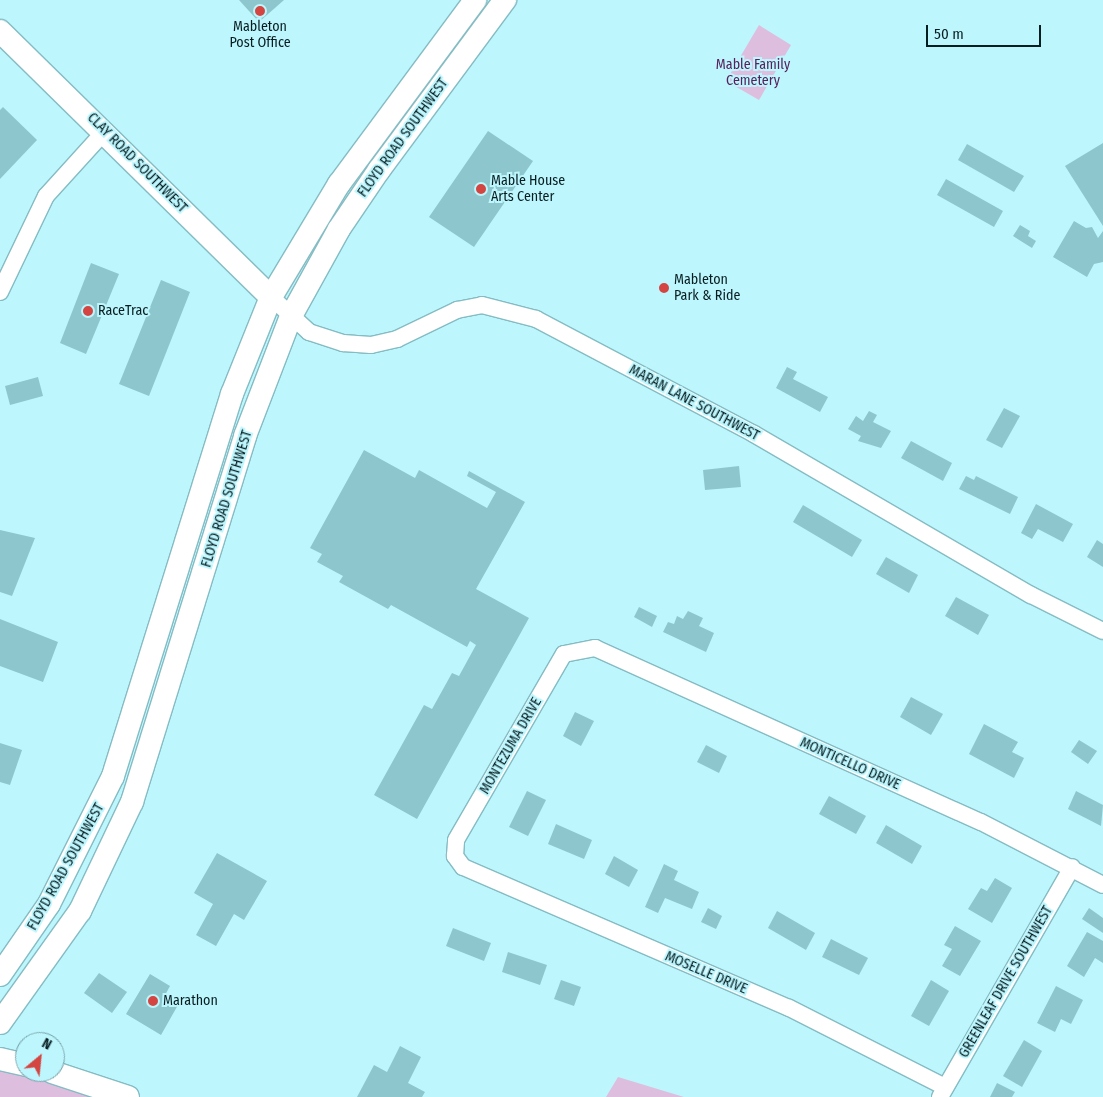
<!DOCTYPE html>
<html>
<head>
<meta charset="utf-8">
<style>
  body { margin:0 }
  #map { position:relative; width:1103px; height:1097px; overflow:hidden; background:#bef6fe; font-family:"Fira Sans Condensed",sans-serif }
  div>[style] { position:absolute }
  .green>* { inset:0; background:#debede }
  .building>* { inset:0; background:#8ec6cd }
  .roads { filter:drop-shadow(1px 0 #85bcc3) drop-shadow(-1px 0 #85bcc3) drop-shadow(0 1px #85bcc3) drop-shadow(0 -1px #85bcc3) }
  .street>* { height:16px; margin:-8px; padding:0 8px; transform-origin:8px; border-radius:8px; background:#fff }
  .secondary>* { height:22px; margin:-11px; padding:0 11px; transform-origin:11px; border-radius:11px; background:#fff }
  .dots>* { width:14px; height:14px; translate:-50% -50%; box-sizing:border-box; border:2px solid #bef6fe; border-radius:50% }
  span { translate:-50% -50%; white-space:nowrap; text-align:center; line-height:1.15; -webkit-text-stroke:4px #bef6fe; paint-order:stroke }
  .poi-label { font-size:14px; color:#071e21 }
  .left { translate:0 -50%; text-align:left }
  .park-label { font-size:14px; color:#58215b }
  .street-label { font-size:14px; color:#071e21 }
  .north { position:absolute; left:15px; top:1032px; width:50px; height:50px; box-sizing:border-box; background:#bef6fe; border:1px solid #75a0a6; border-radius:50%; rotate:28deg; font-size:14px; font-weight:700; line-height:20px; text-align:center; color:#071e21 }
  .north::after { content:''; display:block; margin:auto; width:18px; height:22px; background:#d44541; clip-path:polygon(50% 0,100% 100%,50% 72%,0 100%) }
  .scale { position:absolute; left:926px; top:25px; width:115px; height:22px; box-sizing:border-box; border:2px solid #071e21; border-top:0; padding-left:6px; font-size:15px; line-height:18px; white-space:nowrap; color:#071e21; -webkit-text-stroke:4px #bef6fe; paint-order:stroke }
</style>
</head>
<body>
<div id="map">
  <div class="green">
    <div style="clip-path:polygon(759px 25px,791px 45px,759px 100px,726px 81px)"></div>
    <div style="clip-path:polygon(0 1059px,25px 1072px,50px 1072px,102px 1097px,0 1097px)"></div>
    <div style="clip-path:polygon(618px 1077px,684px 1097px,606px 1097px)"></div>
  </div>
  <div class="building">
    <div style="clip-path:polygon(239px 0,284px 0,259px 22px)"></div>
    <div style="clip-path:polygon(3px 107px,37px 140px,0 179px,0 110px)"></div>
    <div style="clip-path:polygon(488px 131px,533px 161px,474px 247px,429px 217px)"></div>
    <div style="clip-path:polygon(1103px 143px,1103px 226px,1065px 166px)"></div>
    <div style="clip-path:polygon(967px 144px,1024px 176px,1014px 192px,958px 160px)"></div>
    <div style="clip-path:polygon(946px 179px,1003px 211px,994px 227px,937px 195px)"></div>
    <div style="clip-path:polygon(1074px 221px,1086px 228px,1092px 227px,1098px 238px,1103px 231px,1103px 262px,1094px 264px,1087px 277px,1053px 257px)"></div>
    <div style="clip-path:polygon(1020px 225px,1030px 231px,1028px 236px,1036px 241px,1032px 248px,1013px 236px)"></div>
    <div style="clip-path:polygon(91px 263px,119px 274px,86px 354px,60px 343px)"></div>
    <div style="clip-path:polygon(161px 280px,190px 292px,149px 396px,119px 384px)"></div>
    <div style="clip-path:polygon(787px 367px,797px 372px,793px 379px,828px 397px,820px 412px,776px 388px)"></div>
    <div style="clip-path:polygon(38px 377px,43px 396px,10px 405px,5px 386px)"></div>
    <div style="clip-path:polygon(1004px 408px,1020px 416px,1002px 448px,986px 440px)"></div>
    <div style="clip-path:polygon(869px 411px,877px 415px,873px 422px,891px 431px,881px 448px,858px 441px,861px 436px,848px 429px,856px 416px,863px 421px)"></div>
    <div style="clip-path:polygon(911px 441px,952px 463px,943px 481px,901px 458px)"></div>
    <div style="clip-path:polygon(364px 450px,415px 478px,419px 470px,487px 508px,496px 492px,467px 476px,469px 471px,525px 502px,476px 589px,529px 618px,417px 819px,374px 795px,424px 705px,432px 709px,452px 673px,459px 676px,476px 645px,470px 641px,467px 647px,391px 605px,388px 609px,339px 582px,343px 576px,317px 562px,322px 554px,310px 548px)"></div>
    <div style="clip-path:polygon(739px 466px,741px 487px,705px 490px,703px 470px)"></div>
    <div style="clip-path:polygon(966px 476px,974px 480px,976px 476px,1018px 497px,1010px 514px,959px 489px)"></div>
    <div style="clip-path:polygon(1036px 504px,1073px 524px,1063px 542px,1038px 529px,1032px 539px,1021px 533px)"></div>
    <div style="clip-path:polygon(803px 505px,862px 540px,852px 557px,793px 522px)"></div>
    <div style="clip-path:polygon(0 530px,35px 538px,12px 596px,0 592px)"></div>
    <div style="clip-path:polygon(1097px 540px,1103px 544px,1103px 567px,1087px 557px)"></div>
    <div style="clip-path:polygon(886px 557px,918px 575px,909px 593px,876px 574px)"></div>
    <div style="clip-path:polygon(956px 597px,989px 615px,978px 635px,945px 616px)"></div>
    <div style="clip-path:polygon(639px 607px,657px 616px,652px 627px,634px 617px)"></div>
    <div style="clip-path:polygon(688px 611px,703px 618px,699px 626px,714px 633px,706px 652px,663px 632px,668px 622px,674px 624px,677px 616px,683px 619px)"></div>
    <div style="clip-path:polygon(0 619px,58px 642px,43px 682px,0 666px)"></div>
    <div style="clip-path:polygon(911px 697px,943px 714px,931px 735px,900px 717px)"></div>
    <div style="clip-path:polygon(575px 712px,594px 721px,581px 746px,563px 736px)"></div>
    <div style="clip-path:polygon(984px 724px,1018px 742px,1012px 752px,1024px 758px,1014px 778px,969px 754px)"></div>
    <div style="clip-path:polygon(1079px 740px,1097px 751px,1088px 764px,1071px 752px)"></div>
    <div style="clip-path:polygon(0 743px,22px 750px,10px 785px,0 782px)"></div>
    <div style="clip-path:polygon(706px 745px,727px 756px,719px 773px,697px 762px)"></div>
    <div style="clip-path:polygon(527px 791px,546px 800px,528px 836px,509px 827px)"></div>
    <div style="clip-path:polygon(1076px 791px,1103px 805px,1101px 826px,1068px 809px)"></div>
    <div style="clip-path:polygon(829px 796px,866px 816px,856px 834px,819px 814px)"></div>
    <div style="clip-path:polygon(556px 824px,592px 840px,584px 859px,548px 844px)"></div>
    <div style="clip-path:polygon(886px 825px,922px 846px,912px 864px,876px 843px)"></div>
    <div style="clip-path:polygon(217px 853px,267px 881px,244px 920px,234px 914px,216px 946px,196px 935px,213px 904px,194px 893px)"></div>
    <div style="clip-path:polygon(614px 856px,638px 870px,629px 887px,605px 874px)"></div>
    <div style="clip-path:polygon(664px 864px,678px 871px,674px 880px,699px 892px,692px 909px,665px 898px,658px 913px,645px 907px)"></div>
    <div style="clip-path:polygon(995px 878px,1012px 888px,992px 923px,968px 909px,981px 888px,987px 891px)"></div>
    <div style="clip-path:polygon(708px 908px,722px 916px,716px 929px,701px 922px)"></div>
    <div style="clip-path:polygon(1089px 908px,1103px 918px,1103px 933px,1082px 919px)"></div>
    <div style="clip-path:polygon(777px 911px,815px 933px,806px 950px,768px 928px)"></div>
    <div style="clip-path:polygon(955px 926px,981px 941px,960px 976px,942px 966px,952px 949px,944px 945px)"></div>
    <div style="clip-path:polygon(453px 928px,491px 943px,484px 961px,446px 946px)"></div>
    <div style="clip-path:polygon(1087px 932px,1103px 941px,1103px 963px,1095px 958px,1084px 977px,1067px 966px)"></div>
    <div style="clip-path:polygon(831px 939px,868px 958px,859px 975px,822px 957px)"></div>
    <div style="clip-path:polygon(508px 952px,547px 965px,540px 985px,502px 972px)"></div>
    <div style="clip-path:polygon(99px 973px,127px 992px,112px 1013px,84px 993px)"></div>
    <div style="clip-path:polygon(150px 974px,170px 986px,164px 997px,178px 1005px,161px 1035px,126px 1014px)"></div>
    <div style="clip-path:polygon(561px 980px,581px 987px,574px 1006px,554px 999px)"></div>
    <div style="clip-path:polygon(931px 980px,949px 991px,929px 1026px,911px 1016px)"></div>
    <div style="clip-path:polygon(1056px 986px,1083px 1000px,1071px 1024px,1061px 1019px,1055px 1032px,1037px 1023px)"></div>
    <div style="clip-path:polygon(1024px 1040px,1042px 1051px,1022px 1087px,1003px 1076px)"></div>
    <div style="clip-path:polygon(400px 1046px,421px 1057px,408px 1083px,425px 1092px,422px 1097px,357px 1097px,374px 1065px,387px 1072px)"></div>
    <div style="clip-path:polygon(997px 1083px,1015px 1092px,1012px 1097px,990px 1097px)"></div>
  </div>
  <div class="roads">
    <div class="street">
      <div style="left:0;top:292px;width:106px;rotate:-64.4deg"></div>
      <div style="left:46px;top:196px;width:88px;rotate:-47.8deg"></div>
      <div style="left:271px;top:297px;width:52px;rotate:42.6deg"></div>
      <div style="left:309px;top:332px;width:36px;rotate:18deg"></div>
      <div style="left:343px;top:343px;width:28px;rotate:4deg"></div>
      <div style="left:371px;top:345px;width:27px;rotate:-13deg"></div>
      <div style="left:397px;top:339px;width:67px;rotate:-25.8deg"></div>
      <div style="left:457px;top:310px;width:25px;rotate:-11deg"></div>
      <div style="left:482px;top:305px;width:56px;rotate:14.5deg"></div>
      <div style="left:536px;top:319px;width:246px;rotate:27.8deg"></div>
      <div style="left:754px;top:434px;width:320px;rotate:30.2deg"></div>
      <div style="left:1031px;top:595px;width:80px;rotate:26.6deg"></div>
      <div style="left:945px;top:1087px;width:175px;rotate:-153.1deg"></div>
      <div style="left:789px;top:1008px;width:355px;rotate:-156.6deg"></div>
      <div style="left:463px;top:867px;width:14px;rotate:-126deg"></div>
      <div style="left:455px;top:856px;width:16px;rotate:-86deg"></div>
      <div style="left:456px;top:840px;width:215px;rotate:-59.9deg"></div>
      <div style="left:564px;top:654px;width:32px;rotate:-11deg"></div>
      <div style="left:595px;top:648px;width:423px;rotate:24.3deg"></div>
      <div style="left:981px;top:822px;width:137px;rotate:27.3deg"></div>
      <div style="left:940px;top:1097px;width:265px;rotate:-60.1deg"></div>
    </div>
    <div class="secondary">
      <div style="left:0;top:31px;width:380px;rotate:44.5deg"></div>
      <div style="left:0;top:975px;width:86px;rotate:-55.4deg"></div>
      <div style="left:49px;top:904px;width:143px;rotate:-63.4deg"></div>
      <div style="left:113px;top:776px;width:400px;rotate:-72.7deg"></div>
      <div style="left:232px;top:394px;width:105px;rotate:-68.1deg"></div>
      <div style="left:271px;top:297px;width:132px;rotate:-59deg"></div>
      <div style="left:339px;top:184px;width:229px;rotate:-53.5deg"></div>
      <div style="left:0;top:1023px;width:138px;rotate:-54.5deg"></div>
      <div style="left:80px;top:911px;width:121px;rotate:-64.5deg"></div>
      <div style="left:132px;top:802px;width:383px;rotate:-72.8deg"></div>
      <div style="left:245px;top:436px;width:129px;rotate:-69deg"></div>
      <div style="left:291px;top:316px;width:99px;rotate:-61.1deg"></div>
      <div style="left:339px;top:229px;width:71px;rotate:-55.9deg"></div>
      <div style="left:379px;top:170px;width:212px;rotate:-53.5deg"></div>
      <div style="left:0;top:1059px;width:26px;rotate:13deg"></div>
      <div style="left:52px;top:1072px;width:80px;rotate:18.2deg"></div>
    </div>
  </div>
  <div class="dots">
    <div style="left:260px;top:11px;background:#d44541"></div>
    <div style="left:481px;top:189px;background:#d44541"></div>
    <div style="left:664px;top:288px;background:#d44541"></div>
    <div style="left:88px;top:311px;background:#d44541"></div>
    <div style="left:153px;top:1001px;background:#d44541"></div>
  </div>
  <div class="poi-label">
    <span style="left:260px;top:35px">Mableton<br>Post Office</span>
    <span class="left" style="left:491px;top:189px">Mable House<br>Arts Center</span>
    <span class="left" style="left:674px;top:288px">Mableton<br>Park &amp; Ride</span>
    <span class="left" style="left:98px;top:311px">RaceTrac</span>
    <span class="left" style="left:163px;top:1001px">Marathon</span>
  </div>
  <div class="park-label">
    <span style="left:753px;top:73px">Mable Family<br>Cemetery</span>
  </div>
  <div class="street-label">
    <span style="left:403px;top:138px;rotate:-54deg">FLOYD ROAD SOUTHWEST</span>
    <span style="left:137px;top:163px;rotate:45deg">CLAY ROAD SOUTHWEST</span>
    <span style="left:694px;top:403px;rotate:28deg">MARAN LANE SOUTHWEST</span>
    <span style="left:227px;top:499px;rotate:-73deg">FLOYD ROAD SOUTHWEST</span>
    <span style="left:511px;top:746px;rotate:-60deg">MONTEZUMA DRIVE</span>
    <span style="left:850px;top:764px;rotate:24deg">MONTICELLO DRIVE</span>
    <span style="left:66px;top:867px;rotate:-61deg">FLOYD ROAD SOUTHWEST</span>
    <span style="left:706px;top:973px;rotate:23deg">MOSELLE DRIVE</span>
    <span style="left:1006px;top:982px;rotate:-60deg">GREENLEAF DRIVE SOUTHWEST</span>
  </div>
  <div class="north">N</div>
  <div class="scale">50 m</div>
</div>
</body>
</html>
